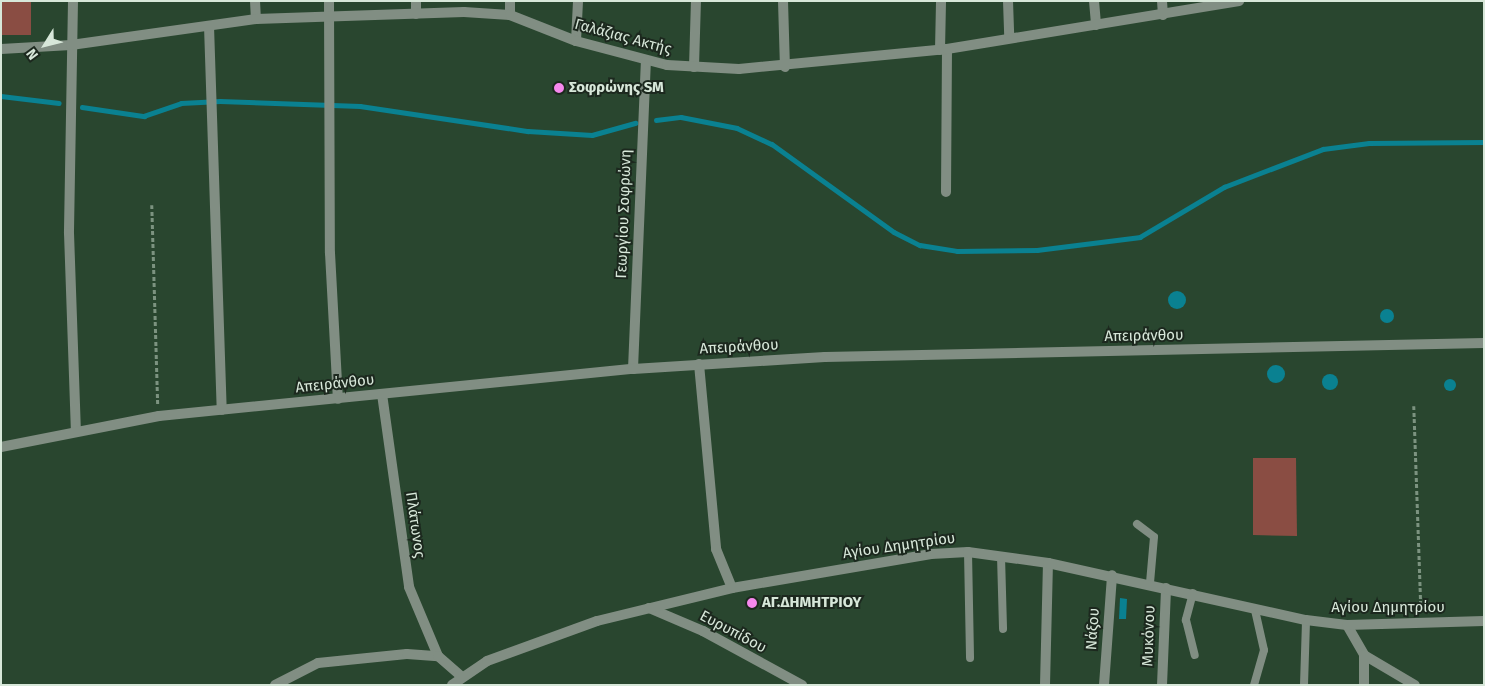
<!DOCTYPE html>
<html>
<head>
<meta charset="utf-8">
<style>
  body { margin:0 }
  #map { position:relative; width:1485px; height:686px; overflow:hidden; background:#29462f; font-family:"Fira Sans",sans-serif }
  div>[style] { position:absolute }
  .green>* { inset:0; background:#8a4d43 }
  .water>* { inset:0; background:#0a8191 }
  .round { border-radius:50% }
  .stream>* { height:4.5px; margin:-2.25px; padding:0 2.25px; transform-origin:2.25px; border-radius:2.25px; background:#0a8191 }
  .path>* { height:2.5px; margin-top:-1.25px; transform-origin:0; background:repeating-linear-gradient(90deg,#7c9380 0 4px,transparent 0 6.5px) }
  .service>* { height:8px; margin:-4px; padding:0 4px; transform-origin:4px; border-radius:4px; background:#818e83 }
  .minor>* { height:10px; margin:-5px; padding:0 5px; transform-origin:5px; border-radius:5px; background:#818e83 }
  .tertiary>* { height:10px; margin:-5px; padding:0 5px; transform-origin:5px; border-radius:5px; background:#818e83 }
  .dots>* { width:14px; height:14px; translate:-50% -50%; box-sizing:border-box; border:2px solid #1c281e; border-radius:50% }
  span { translate:-50% -50%; white-space:nowrap; text-align:center; line-height:1.15; -webkit-text-stroke:4px #1c281e; paint-order:stroke }
  .street-label { font-size:15px; color:#d7e7d9 }
  .poi-label { font-size:15px; color:#d7e7d9; font-weight:700 }
  .left { translate:0 -50%; text-align:left }
  .frame { position:absolute; inset:0; border:2px solid #d7e7d9; pointer-events:none }
  .north { position:absolute; left:20px; top:20px; width:50px; height:50px; -webkit-text-stroke:4px #1c281e; paint-order:stroke; rotate:234deg; font-size:14px; font-weight:700; line-height:20px; text-align:center; color:#d7e7d9 }
  .north::after { content:''; display:block; margin:auto; width:18px; height:22px; background:#d7e7d9; clip-path:polygon(50% 0,100% 100%,50% 72%,0 100%) }
</style>
</head>
<body>
<div id="map">
  <div class="green">
    <div style="clip-path:polygon(1px 1px,31px 1px,31px 35px,1px 35px)"></div>
    <div style="clip-path:polygon(1253px 458px,1296px 458px,1297px 536px,1253px 535px)"></div>
  </div>
  <div class="water">
    <div class="round" style="left:1168px;top:291px;width:18px;height:18px"></div>
    <div class="round" style="left:1380px;top:309px;width:14px;height:14px"></div>
    <div class="round" style="left:1267px;top:365px;width:18px;height:18px"></div>
    <div class="round" style="left:1322px;top:374px;width:16px;height:16px"></div>
    <div class="round" style="left:1444px;top:379px;width:12px;height:12px"></div>
    <div style="clip-path:polygon(1120px 598px,1127px 599px,1126px 619px,1119px 619px)"></div>
  </div>
  <div class="stream">
    <div style="left:1px;top:96px;width:58px;rotate:6.9deg"></div>
    <div style="left:82px;top:107px;width:63px;rotate:8.3deg"></div>
    <div style="left:144px;top:116px;width:39px;rotate:-19deg"></div>
    <div style="left:181px;top:103px;width:39px;rotate:-3deg"></div>
    <div style="left:220px;top:101px;width:140px;rotate:2deg"></div>
    <div style="left:360px;top:106px;width:170px;rotate:8.5deg"></div>
    <div style="left:528px;top:131px;width:64px;rotate:3.6deg"></div>
    <div style="left:592px;top:135px;width:45px;rotate:-15.6deg"></div>
    <div style="left:656px;top:120px;width:25px;rotate:-7deg"></div>
    <div style="left:681px;top:117px;width:57px;rotate:11.1deg"></div>
    <div style="left:737px;top:128px;width:38px;rotate:25deg"></div>
    <div style="left:772px;top:144px;width:150px;rotate:35.8deg"></div>
    <div style="left:894px;top:232px;width:29px;rotate:27deg"></div>
    <div style="left:920px;top:245px;width:37px;rotate:9deg"></div>
    <div style="left:957px;top:251px;width:80px;rotate:-0.7deg"></div>
    <div style="left:1037px;top:250px;width:104px;rotate:-7.2deg"></div>
    <div style="left:1140px;top:237px;width:98px;rotate:-30.8deg"></div>
    <div style="left:1224px;top:187px;width:106px;rotate:-21deg"></div>
    <div style="left:1323px;top:149px;width:46px;rotate:-7.4deg"></div>
    <div style="left:1369px;top:143px;width:115px;rotate:-0.5deg"></div>
  </div>
  <div class="path">
    <div style="left:152px;top:205px;width:201px;rotate:88.3deg"></div>
    <div style="left:1414px;top:406px;width:205px;rotate:88deg"></div>
  </div>
  <div class="service">
    <div style="left:1137px;top:524px;width:21px;rotate:37deg"></div>
    <div style="left:1154px;top:537px;width:46px;rotate:95deg"></div>
    <div style="left:968px;top:552px;width:106px;rotate:88.9deg"></div>
    <div style="left:1001px;top:556px;width:73px;rotate:88.4deg"></div>
    <div style="left:1193px;top:593px;width:28px;rotate:105deg"></div>
    <div style="left:1186px;top:620px;width:36px;rotate:76deg"></div>
    <div style="left:1254px;top:685px;width:36px;rotate:-74deg"></div>
    <div style="left:1264px;top:650px;width:41px;rotate:-102.7deg"></div>
    <div style="left:1304px;top:685px;width:65px;rotate:-88.2deg"></div>
  </div>
  <div class="minor">
    <div style="left:73px;top:1px;width:232px;rotate:91deg"></div>
    <div style="left:69px;top:233px;width:198px;rotate:88deg"></div>
    <div style="left:255px;top:1px;width:18px;rotate:87deg"></div>
    <div style="left:329px;top:1px;width:252px;rotate:89.8deg"></div>
    <div style="left:330px;top:253px;width:146px;rotate:86.9deg"></div>
    <div style="left:416px;top:1px;width:13px;rotate:90deg"></div>
    <div style="left:510px;top:1px;width:14px;rotate:90deg"></div>
    <div style="left:783px;top:1px;width:66px;rotate:88.3deg"></div>
    <div style="left:1008px;top:1px;width:36px;rotate:88deg"></div>
    <div style="left:1094px;top:1px;width:24px;rotate:85deg"></div>
    <div style="left:1162px;top:1px;width:14px;rotate:86deg"></div>
    <div style="left:209px;top:26px;width:384px;rotate:88.1deg"></div>
    <div style="left:576px;top:41px;width:40px;rotate:-87.1deg"></div>
    <div style="left:940px;top:50px;width:49px;rotate:-88.8deg"></div>
    <div style="left:694px;top:67px;width:66px;rotate:-88.3deg"></div>
    <div style="left:946px;top:192px;width:143px;rotate:-89.6deg"></div>
    <div style="left:382px;top:394px;width:195px;rotate:82deg"></div>
    <div style="left:409px;top:587px;width:75px;rotate:67.2deg"></div>
    <div style="left:649px;top:608px;width:59px;rotate:23.1deg"></div>
    <div style="left:703px;top:631px;width:113px;rotate:28.6deg"></div>
    <div style="left:1347px;top:625px;width:34px;rotate:60deg"></div>
    <div style="left:1364px;top:655px;width:59px;rotate:30.5deg"></div>
    <div style="left:1364px;top:655px;width:30px;rotate:90deg"></div>
    <div style="left:275px;top:685px;width:48px;rotate:-27.1deg"></div>
    <div style="left:318px;top:663px;width:89px;rotate:-5.8deg"></div>
    <div style="left:407px;top:654px;width:31px;rotate:4deg"></div>
    <div style="left:438px;top:656px;width:30px;rotate:41deg"></div>
    <div style="left:1045px;top:685px;width:122px;rotate:-88.6deg"></div>
    <div style="left:1104px;top:685px;width:110px;rotate:-85.8deg"></div>
    <div style="left:1162px;top:685px;width:97px;rotate:-87.6deg"></div>
  </div>
  <div class="tertiary">
    <div style="left:1px;top:49px;width:70px;rotate:-3.3deg"></div>
    <div style="left:71px;top:45px;width:187px;rotate:-8deg"></div>
    <div style="left:256px;top:19px;width:208px;rotate:-1.9deg"></div>
    <div style="left:464px;top:12px;width:46px;rotate:3.7deg"></div>
    <div style="left:510px;top:15px;width:71px;rotate:21.5deg"></div>
    <div style="left:576px;top:41px;width:94px;rotate:14.8deg"></div>
    <div style="left:667px;top:65px;width:72px;rotate:3.2deg"></div>
    <div style="left:739px;top:69px;width:209px;rotate:-5.5deg"></div>
    <div style="left:947px;top:49px;width:296px;rotate:-9.3deg"></div>
    <div style="left:699px;top:364px;width:186px;rotate:84.7deg"></div>
    <div style="left:716px;top:549px;width:42px;rotate:67.7deg"></div>
    <div style="left:633px;top:369px;width:308px;rotate:-87.6deg"></div>
    <div style="left:1px;top:447px;width:161px;rotate:-11.1deg"></div>
    <div style="left:159px;top:416px;width:476px;rotate:-5.7deg"></div>
    <div style="left:633px;top:369px;width:192px;rotate:-3.6deg"></div>
    <div style="left:825px;top:357px;width:659px;rotate:-1.22deg"></div>
    <div style="left:452px;top:685px;width:42px;rotate:-34.4deg"></div>
    <div style="left:487px;top:661px;width:117px;rotate:-20deg"></div>
    <div style="left:597px;top:621px;width:139px;rotate:-13.7deg"></div>
    <div style="left:732px;top:588px;width:202px;rotate:-9.7deg"></div>
    <div style="left:931px;top:554px;width:37px;rotate:-3deg"></div>
    <div style="left:968px;top:552px;width:81px;rotate:7.8deg"></div>
    <div style="left:1048px;top:563px;width:264px;rotate:12.5deg"></div>
    <div style="left:1306px;top:620px;width:41px;rotate:7deg"></div>
    <div style="left:1347px;top:625px;width:137px;rotate:-1.7deg"></div>
  </div>
  <div class="dots">
    <div style="left:559px;top:88px;background:#f688ed"></div>
    <div style="left:752px;top:603px;background:#f688ed"></div>
  </div>
  <div class="street-label">
    <span style="left:623px;top:37px;rotate:15deg">Γαλάζιας Ακτής</span>
    <span style="left:624px;top:214px;rotate:-88deg">Γεωργίου Σοφρώνη</span>
    <span style="left:1144px;top:336px;rotate:-1deg">Απειράνθου</span>
    <span style="left:739px;top:347px;rotate:-3deg">Απειράνθου</span>
    <span style="left:335px;top:384px;rotate:-6deg">Απειράνθου</span>
    <span style="left:415px;top:525px;rotate:82deg">Πλάτωνος</span>
    <span style="left:899px;top:546px;rotate:-8deg">Αγίου Δημητρίου</span>
    <span style="left:1388px;top:608px">Αγίου Δημητρίου</span>
    <span style="left:1093px;top:629px;rotate:-86deg">Νάξου</span>
    <span style="left:733px;top:632px;rotate:28deg">Ευρυπίδου</span>
    <span style="left:1149px;top:636px;rotate:-88deg">Μυκόνου</span>
  </div>
  <div class="poi-label">
    <span class="left" style="left:569px;top:88px">Σοφρώνης SM</span>
    <span class="left" style="left:762px;top:603px">ΑΓ.ΔΗΜΗΤΡΙΟΥ</span>
  </div>
  <div class="frame"></div>
  <div class="north">N</div>
</div>
</body>
</html>
